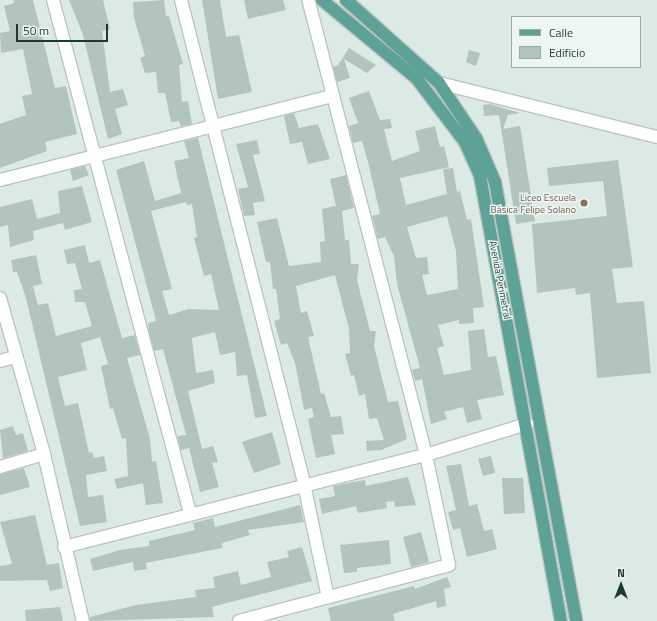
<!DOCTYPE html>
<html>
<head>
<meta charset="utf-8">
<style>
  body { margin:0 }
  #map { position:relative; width:657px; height:621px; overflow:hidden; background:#dceae5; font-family:"Titillium Web",sans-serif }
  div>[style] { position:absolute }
  .building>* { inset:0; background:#b2c4be }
  .roads { filter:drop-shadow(1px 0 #bbc4c2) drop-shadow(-1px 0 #bbc4c2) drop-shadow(0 1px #bbc4c2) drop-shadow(0 -1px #bbc4c2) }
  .minor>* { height:12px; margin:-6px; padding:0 6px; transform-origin:6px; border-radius:6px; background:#fff }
  .major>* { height:12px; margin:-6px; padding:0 6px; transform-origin:6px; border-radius:6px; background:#5ea297 }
  .dots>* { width:11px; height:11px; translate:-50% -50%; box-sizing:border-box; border:2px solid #edf6f2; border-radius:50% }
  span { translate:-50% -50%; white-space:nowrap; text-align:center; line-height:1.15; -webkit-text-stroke:3px #edf6f2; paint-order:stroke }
  .education-label { font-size:10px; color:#785e54 }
  .right { translate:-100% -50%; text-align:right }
  .street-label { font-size:10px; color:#1d3934 }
  .legend { position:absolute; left:511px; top:16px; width:130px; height:52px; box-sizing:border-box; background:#edf6f2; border:1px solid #9aaaa6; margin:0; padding:5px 7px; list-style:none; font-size:12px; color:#1d3934 }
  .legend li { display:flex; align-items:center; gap:8px; height:20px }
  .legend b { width:20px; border:1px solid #9aaaa6 }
  .north { position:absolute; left:601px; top:565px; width:40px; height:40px; -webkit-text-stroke:3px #edf6f2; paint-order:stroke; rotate:0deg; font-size:11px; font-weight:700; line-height:16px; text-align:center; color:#1d3934 }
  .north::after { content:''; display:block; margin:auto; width:14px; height:18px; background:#1d3934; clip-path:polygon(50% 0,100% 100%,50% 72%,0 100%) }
  .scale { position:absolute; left:16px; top:24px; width:92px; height:18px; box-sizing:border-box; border:2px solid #1d3934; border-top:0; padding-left:5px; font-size:12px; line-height:14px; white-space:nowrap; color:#1d3934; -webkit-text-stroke:3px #edf6f2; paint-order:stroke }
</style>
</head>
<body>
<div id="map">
  <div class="building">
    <div style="clip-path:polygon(13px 0,33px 0,55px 88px,66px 86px,77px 134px,45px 142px,47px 151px,0 168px,0 124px,26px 115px,22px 96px,32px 94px,23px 49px,1px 53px,0 33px,10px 31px,4px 6px,14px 3px)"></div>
    <div style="clip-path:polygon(69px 0,103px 0,110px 29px,102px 31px,110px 92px,123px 89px,128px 105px,115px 109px,122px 134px,108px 139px,83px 35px)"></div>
    <div style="clip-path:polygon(164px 0,166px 16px,169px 16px,183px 64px,179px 65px,182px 102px,188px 101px,192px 124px,181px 126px,179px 121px,171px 122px,165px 93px,158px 93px,156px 72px,145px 73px,140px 58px,145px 56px,134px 18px,133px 2px)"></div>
    <div style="clip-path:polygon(202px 0,220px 0,226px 37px,239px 35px,252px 92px,218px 99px)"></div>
    <div style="clip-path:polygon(244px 0,283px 0,286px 10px,248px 19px)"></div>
    <div style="clip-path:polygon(349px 48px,376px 65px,367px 73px,344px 59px,350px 78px,337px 82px,333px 67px,338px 65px)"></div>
    <div style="clip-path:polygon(469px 50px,480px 53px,476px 66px,466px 62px)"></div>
    <div style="clip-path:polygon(evenodd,369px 91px,380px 120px,390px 119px,392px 128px,384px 129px,392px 161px,420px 151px,415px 131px,435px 126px,440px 147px,444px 146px,449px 167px,400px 178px,406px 205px,447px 194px,443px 169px,453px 168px,457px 192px,460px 191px,467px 220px,471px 219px,484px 307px,473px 308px,474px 323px,459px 324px,459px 320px,438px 325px,444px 346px,437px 348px,444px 375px,471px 370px,468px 331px,484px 329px,488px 357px,496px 356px,504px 395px,477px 400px,482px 419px,467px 423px,463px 407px,444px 412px,447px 419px,431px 424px,422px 379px,415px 381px,412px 370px,420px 368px,397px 284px,394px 256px,385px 237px,378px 239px,372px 216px,380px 214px,368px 162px,362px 141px,353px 143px,349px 126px,358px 123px,349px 98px,369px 91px,447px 216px,456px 251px,458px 289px,427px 295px,422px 275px,429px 274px,427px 257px,416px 258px,407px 227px,447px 216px)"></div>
    <div style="clip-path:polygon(490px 104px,520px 113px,508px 115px,503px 129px,520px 126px,535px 221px,516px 224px,499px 115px,484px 116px,483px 105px)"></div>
    <div style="clip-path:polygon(294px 113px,299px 128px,318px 124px,330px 159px,308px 164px,302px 142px,290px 144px,284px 116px)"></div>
    <div style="clip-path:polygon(evenodd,198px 138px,267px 416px,255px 418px,247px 375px,237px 376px,235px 352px,220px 355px,215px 332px,192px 338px,196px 373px,213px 370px,215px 383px,188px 391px,202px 449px,213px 446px,218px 462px,212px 463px,219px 487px,200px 492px,189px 448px,181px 450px,178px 439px,178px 436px,186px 435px,163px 349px,154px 351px,149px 331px,148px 323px,156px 321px,116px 170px,144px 161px,155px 201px,181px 193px,174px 161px,189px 158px,184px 141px,198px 138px,186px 202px,187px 205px,192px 204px,197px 237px,194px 238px,204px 276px,211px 274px,219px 310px,189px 309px,169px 315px,162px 291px,172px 289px,151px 211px,186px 202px)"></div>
    <div style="clip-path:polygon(257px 140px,260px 154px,253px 155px,265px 201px,253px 203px,255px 215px,244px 216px,238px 189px,248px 187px,236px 144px)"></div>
    <div style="clip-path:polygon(618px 160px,633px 267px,612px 269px,617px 303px,644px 301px,651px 373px,597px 378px,590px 293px,576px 295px,575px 288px,537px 293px,532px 224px,607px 216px,603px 181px,549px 186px,547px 168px)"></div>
    <div style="clip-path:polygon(85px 166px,89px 175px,73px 181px,70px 170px)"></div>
    <div style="clip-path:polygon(346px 175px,354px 208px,342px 211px,345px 240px,349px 240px,351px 264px,359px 264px,357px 280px,370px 331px,376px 331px,374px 346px,388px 402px,398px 401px,407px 439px,381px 450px,367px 451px,366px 441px,384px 440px,377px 418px,369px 419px,365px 394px,359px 396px,354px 375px,351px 376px,345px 354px,350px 353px,349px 329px,335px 275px,296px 286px,301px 313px,307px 311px,314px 336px,308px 337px,321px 394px,324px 393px,331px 417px,341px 416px,344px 434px,331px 435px,335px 454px,316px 458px,308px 419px,314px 417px,312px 408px,304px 410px,295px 363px,287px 343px,281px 345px,274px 321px,280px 319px,276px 289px,273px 289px,270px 262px,266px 262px,257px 222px,277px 218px,289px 266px,321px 262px,320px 242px,325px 241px,322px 209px,336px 206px,330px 179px)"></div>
    <div style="clip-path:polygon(82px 186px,92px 222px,65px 230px,63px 223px,33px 231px,34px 240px,10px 247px,8px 225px,0 227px,0 207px,32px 199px,37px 219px,60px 213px,58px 191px)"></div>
    <div style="clip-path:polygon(85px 245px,89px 263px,100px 260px,122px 338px,135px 335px,140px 355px,127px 358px,150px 439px,152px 462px,156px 461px,163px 503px,146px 505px,143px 483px,117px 489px,114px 479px,128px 476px,126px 438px,122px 439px,113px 408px,110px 409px,101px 366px,108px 364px,100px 337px,81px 343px,87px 370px,58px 377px,65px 406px,78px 403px,89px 453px,92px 452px,94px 458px,104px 456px,107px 471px,86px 475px,88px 497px,103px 495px,107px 522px,80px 526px,26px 298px,17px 272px,13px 272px,11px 260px,36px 255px,42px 284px,33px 286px,38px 305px,48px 303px,56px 336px,92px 326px,85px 302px,75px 302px,74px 290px,82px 289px,75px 263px,67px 264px,64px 250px)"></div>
    <div style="clip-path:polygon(13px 426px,16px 435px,23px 433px,28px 451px,3px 458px,0 430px)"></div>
    <div style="clip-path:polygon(272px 432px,281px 464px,254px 473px,242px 442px)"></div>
    <div style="clip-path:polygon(491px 456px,495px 473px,483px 476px,478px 459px)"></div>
    <div style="clip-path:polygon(461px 464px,469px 506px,477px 504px,484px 531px,492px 529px,497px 549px,467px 557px,460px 528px,453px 530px,448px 512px,456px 510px,446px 466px)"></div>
    <div style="clip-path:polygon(24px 468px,30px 487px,0 495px,0 474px)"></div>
    <div style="clip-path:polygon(408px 477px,416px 505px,395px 507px,394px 501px,386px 502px,387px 508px,358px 513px,356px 506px,322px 514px,319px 499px,335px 496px,333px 486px,365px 480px,366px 486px)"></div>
    <div style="clip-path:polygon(502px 478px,523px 478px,525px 513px,504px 514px)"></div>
    <div style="clip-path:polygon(300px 505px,304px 522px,248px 530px,250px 535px,222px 543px,222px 548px,146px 563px,147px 569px,134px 571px,133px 562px,93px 571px,90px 559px,120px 550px,149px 546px,149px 541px,195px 530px,193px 523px,213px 518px,215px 527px)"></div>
    <div style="clip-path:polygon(35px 515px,47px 565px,59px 563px,63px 588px,50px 591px,47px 580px,0 581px,0 566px,12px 564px,0 522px)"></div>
    <div style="clip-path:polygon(421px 532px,429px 562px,411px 567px,403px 537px)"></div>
    <div style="clip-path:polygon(389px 540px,391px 564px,357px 568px,357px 572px,344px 573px,340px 545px)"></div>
    <div style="clip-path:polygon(302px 547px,312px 581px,212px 607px,214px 617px,90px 621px,90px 617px,136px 605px,196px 597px,195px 590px,215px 588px,213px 577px,238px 571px,241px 585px,271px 577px,267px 562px,289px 557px,287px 551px)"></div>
    <div style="clip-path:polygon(447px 577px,451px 587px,444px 589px,446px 606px,437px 608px,436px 601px,393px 614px,395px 621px,331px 621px,328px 608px,414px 586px,415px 589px)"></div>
    <div style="clip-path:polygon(60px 607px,63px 621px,26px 621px,25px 610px)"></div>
  </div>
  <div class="roads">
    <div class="minor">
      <div style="left:53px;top:0;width:531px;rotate:75.05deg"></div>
      <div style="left:181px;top:0;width:499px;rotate:75.7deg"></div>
      <div style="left:304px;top:484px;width:116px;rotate:78.1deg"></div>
      <div style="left:439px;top:83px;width:225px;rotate:13.9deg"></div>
      <div style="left:0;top:180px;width:341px;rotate:-14.2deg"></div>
      <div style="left:0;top:298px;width:162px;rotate:74.2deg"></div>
      <div style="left:44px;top:454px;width:171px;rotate:76.9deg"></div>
      <div style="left:0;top:361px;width:16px;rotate:-15deg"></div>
      <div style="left:0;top:467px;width:46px;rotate:-16.5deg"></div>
      <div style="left:64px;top:547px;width:374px;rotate:-14.3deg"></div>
      <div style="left:426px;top:455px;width:106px;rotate:-17.1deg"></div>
      <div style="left:239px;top:621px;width:217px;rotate:-14.9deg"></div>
      <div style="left:449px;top:565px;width:112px;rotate:-101.8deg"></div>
      <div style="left:426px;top:455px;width:470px;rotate:-104.5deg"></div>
    </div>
    <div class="major">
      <div style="left:322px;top:0;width:124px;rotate:39.7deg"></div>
      <div style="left:417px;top:79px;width:79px;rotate:52.7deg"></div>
      <div style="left:465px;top:142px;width:37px;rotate:66deg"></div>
      <div style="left:480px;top:176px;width:452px;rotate:79.7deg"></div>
      <div style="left:346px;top:0;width:125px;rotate:41.7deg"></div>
      <div style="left:439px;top:83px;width:66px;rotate:56.1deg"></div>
      <div style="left:476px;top:138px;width:48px;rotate:66.6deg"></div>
      <div style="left:495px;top:182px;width:446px;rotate:79.5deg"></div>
    </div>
  </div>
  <div class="dots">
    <div style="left:584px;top:203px;background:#8d6e63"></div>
  </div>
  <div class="education-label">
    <span class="right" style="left:576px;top:203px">Liceo Escuela<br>Básica Felipe Solano</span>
  </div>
  <div class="street-label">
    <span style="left:500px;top:280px;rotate:79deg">Avenida Perimetral</span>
  </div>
  <ul class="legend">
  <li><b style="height:5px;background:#5ea297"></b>Calle</li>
  <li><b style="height:11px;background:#b2c4be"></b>Edificio</li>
  </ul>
  <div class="north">N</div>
  <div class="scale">50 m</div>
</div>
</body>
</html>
